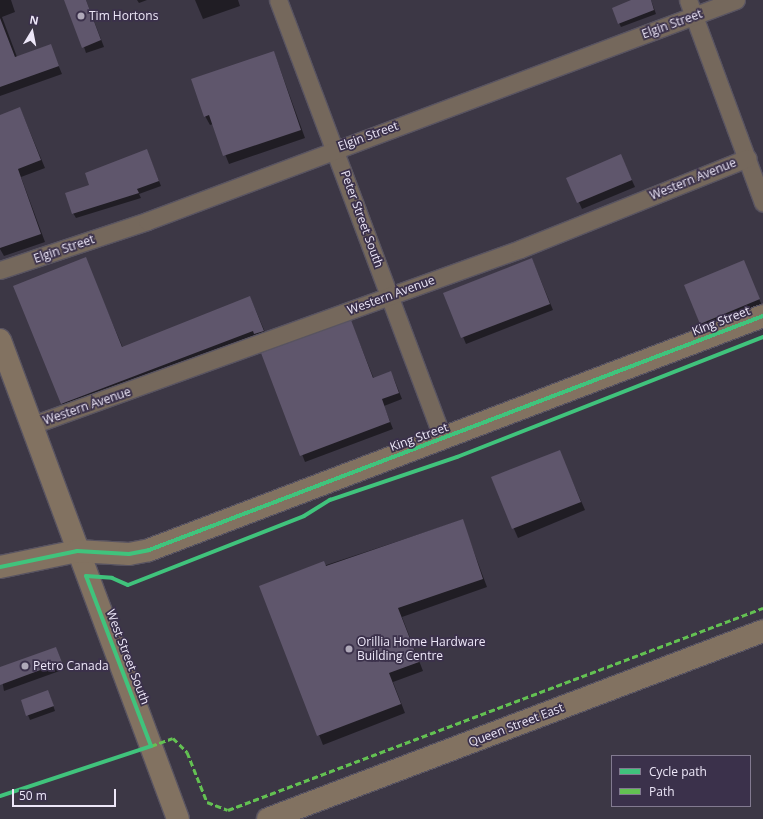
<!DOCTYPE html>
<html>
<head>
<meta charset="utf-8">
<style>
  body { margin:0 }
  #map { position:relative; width:763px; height:819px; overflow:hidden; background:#3c3745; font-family:"Open Sans",sans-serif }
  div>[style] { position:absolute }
  .shadow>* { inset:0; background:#0007 }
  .building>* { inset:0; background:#5f566c }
  .roads { filter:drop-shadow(1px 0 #595461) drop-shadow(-1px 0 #595461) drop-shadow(0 1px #595461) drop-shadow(0 -1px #595461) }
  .street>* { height:17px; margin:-8.5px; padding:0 8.5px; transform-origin:8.5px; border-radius:8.5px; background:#75685c }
  .secondary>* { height:22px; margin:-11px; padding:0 11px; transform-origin:11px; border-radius:11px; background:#827261 }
  .quiet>* { height:3px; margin-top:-1.5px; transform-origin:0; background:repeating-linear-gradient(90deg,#63c152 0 6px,transparent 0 9px) }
  .cycleway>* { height:4px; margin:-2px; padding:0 2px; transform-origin:2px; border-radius:2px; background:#40c37c }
  .dots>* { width:11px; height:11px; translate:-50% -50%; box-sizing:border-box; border:2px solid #3b314b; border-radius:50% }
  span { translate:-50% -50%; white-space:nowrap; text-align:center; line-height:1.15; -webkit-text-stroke:3.5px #3b314b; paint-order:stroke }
  .poi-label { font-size:12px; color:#ede7f8 }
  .left { translate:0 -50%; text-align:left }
  .street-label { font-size:12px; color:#ede7f8 }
  .legend { position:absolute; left:611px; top:755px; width:140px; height:52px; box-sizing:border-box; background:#3b314b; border:1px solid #827a90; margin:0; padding:5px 7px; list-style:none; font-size:12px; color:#ede7f8 }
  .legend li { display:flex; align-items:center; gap:8px; height:20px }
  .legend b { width:20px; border:1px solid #827a90 }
  .north { position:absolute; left:12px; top:12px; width:40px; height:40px; -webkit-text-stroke:3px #3b314b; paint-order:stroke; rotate:10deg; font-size:11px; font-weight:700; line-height:16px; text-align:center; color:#ede7f8 }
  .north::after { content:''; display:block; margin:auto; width:14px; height:18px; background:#ede7f8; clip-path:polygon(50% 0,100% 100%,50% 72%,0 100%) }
  .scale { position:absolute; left:12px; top:789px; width:104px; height:18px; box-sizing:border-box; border:2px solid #ede7f8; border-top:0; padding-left:5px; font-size:12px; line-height:14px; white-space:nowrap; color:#ede7f8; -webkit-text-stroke:3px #3b314b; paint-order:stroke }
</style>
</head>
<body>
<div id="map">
  <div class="shadow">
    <div style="clip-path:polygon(0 0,11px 0,15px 12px,2px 17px,17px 57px,50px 45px,62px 74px,0 96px)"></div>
    <div style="clip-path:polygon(69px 0,86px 0,104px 47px,86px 53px)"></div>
    <div style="clip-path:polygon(137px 0,147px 0,139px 3px)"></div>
    <div style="clip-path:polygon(195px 0,238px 0,240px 6px,203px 19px)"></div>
    <div style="clip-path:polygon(634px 0,651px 0,656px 14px,621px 27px,619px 23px)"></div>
    <div style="clip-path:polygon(274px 52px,305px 138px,229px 164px,213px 124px,210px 125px,205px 116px)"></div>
    <div style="clip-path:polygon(20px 108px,45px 168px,21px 177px,45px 242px,4px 256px,0 249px,0 116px)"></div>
    <div style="clip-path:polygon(149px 156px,161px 186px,139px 194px,141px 198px,76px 218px,73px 213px,91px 186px)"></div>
    <div style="clip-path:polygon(621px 156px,635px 187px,582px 209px,568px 178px)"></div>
    <div style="clip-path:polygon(85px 259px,123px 348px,250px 297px,268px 339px,67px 412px,62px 404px)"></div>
    <div style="clip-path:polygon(532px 259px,553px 310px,466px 344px,445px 293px)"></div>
    <div style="clip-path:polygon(743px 261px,763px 308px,706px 332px,701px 323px)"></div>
    <div style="clip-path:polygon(351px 322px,374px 379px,390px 372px,394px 379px,402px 399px,384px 406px,393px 429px,305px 462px,263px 354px)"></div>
    <div style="clip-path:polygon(559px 451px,585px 510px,518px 538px,492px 478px)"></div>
    <div style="clip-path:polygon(462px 520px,487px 587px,402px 617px,423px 671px,393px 682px,405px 713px,323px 745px,260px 587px)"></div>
    <div style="clip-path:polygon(56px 648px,65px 669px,4px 691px,0 668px)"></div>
    <div style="clip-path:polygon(50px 696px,55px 711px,30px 720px,22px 701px)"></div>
  </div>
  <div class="building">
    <div style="clip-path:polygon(64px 0,86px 0,101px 40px,82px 48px)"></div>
    <div style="clip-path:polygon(631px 0,651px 0,654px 10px,618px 24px,612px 8px)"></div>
    <div style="clip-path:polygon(0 18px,15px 57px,51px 44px,59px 66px,0 87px)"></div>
    <div style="clip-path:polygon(274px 51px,301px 130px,223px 156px,209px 115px,204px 117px,191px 79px)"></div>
    <div style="clip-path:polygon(20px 107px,41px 160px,18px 169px,41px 234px,0 248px,0 115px)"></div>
    <div style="clip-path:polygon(147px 149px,159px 181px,137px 189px,139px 193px,72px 214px,65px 193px,89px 185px,85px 173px)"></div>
    <div style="clip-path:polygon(621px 154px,632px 180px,577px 203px,566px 178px)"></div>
    <div style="clip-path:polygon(86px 257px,122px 347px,250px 296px,264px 331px,254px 334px,253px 331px,61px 404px,13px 286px)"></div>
    <div style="clip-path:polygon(532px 258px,550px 304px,461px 338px,443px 293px)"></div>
    <div style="clip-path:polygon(744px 260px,760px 299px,700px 324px,684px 285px)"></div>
    <div style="clip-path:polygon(351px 320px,373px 378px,391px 371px,399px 393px,382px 399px,390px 422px,300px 456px,261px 353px)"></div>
    <div style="clip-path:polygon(560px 450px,581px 502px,512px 529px,491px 477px)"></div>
    <div style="clip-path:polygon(463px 519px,483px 579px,398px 608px,419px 662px,389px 673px,401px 704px,317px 736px,259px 586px,324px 561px,326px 566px)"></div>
    <div style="clip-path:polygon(56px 647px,62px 662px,0 685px,0 667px)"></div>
    <div style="clip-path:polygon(48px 690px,54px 706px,26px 716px,21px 700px)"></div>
  </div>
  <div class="roads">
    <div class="street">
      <div style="left:278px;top:0;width:469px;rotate:69.4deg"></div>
      <div style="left:688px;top:0;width:216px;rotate:69.7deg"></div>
      <div style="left:0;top:270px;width:155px;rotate:-18.4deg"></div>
      <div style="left:147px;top:221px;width:629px;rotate:-20.57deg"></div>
      <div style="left:32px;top:425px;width:519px;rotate:-19.83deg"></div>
      <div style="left:520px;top:249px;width:245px;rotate:-21.8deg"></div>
    </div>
    <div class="secondary">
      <div style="left:0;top:340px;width:511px;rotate:69.61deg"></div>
      <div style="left:0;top:567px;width:79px;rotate:-11.7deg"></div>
      <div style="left:77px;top:551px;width:52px;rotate:3.3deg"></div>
      <div style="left:129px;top:554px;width:20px;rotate:-11deg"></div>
      <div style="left:149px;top:550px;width:657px;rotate:-20.86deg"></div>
      <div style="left:268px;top:819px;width:529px;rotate:-20.8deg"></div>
    </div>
  </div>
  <div class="quiet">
    <div style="left:151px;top:746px;width:23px;rotate:-20deg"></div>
    <div style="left:173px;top:738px;width:20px;rotate:45deg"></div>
    <div style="left:187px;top:752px;width:54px;rotate:68.2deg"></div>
    <div style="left:207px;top:802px;width:22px;rotate:21deg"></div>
    <div style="left:228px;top:810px;width:572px;rotate:-20.69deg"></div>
  </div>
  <div class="cycleway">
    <div style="left:0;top:567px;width:79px;rotate:-11.7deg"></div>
    <div style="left:77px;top:551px;width:52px;rotate:3.3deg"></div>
    <div style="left:129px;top:554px;width:20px;rotate:-11deg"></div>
    <div style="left:149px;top:550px;width:657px;rotate:-20.86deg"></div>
    <div style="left:0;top:796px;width:159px;rotate:-18.3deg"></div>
    <div style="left:151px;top:746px;width:182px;rotate:-110.9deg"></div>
    <div style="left:86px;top:576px;width:26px;rotate:4deg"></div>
    <div style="left:112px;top:578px;width:17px;rotate:24deg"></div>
    <div style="left:128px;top:585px;width:189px;rotate:-21.4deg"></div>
    <div style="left:304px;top:516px;width:31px;rotate:-32deg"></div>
    <div style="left:330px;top:500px;width:134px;rotate:-18.7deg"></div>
    <div style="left:457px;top:457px;width:329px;rotate:-21.4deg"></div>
  </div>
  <div class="dots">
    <div style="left:81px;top:16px;background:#afa9b9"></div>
    <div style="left:349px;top:649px;background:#afa9b9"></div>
    <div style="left:25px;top:666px;background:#afa9b9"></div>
  </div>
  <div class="poi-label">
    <span class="left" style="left:89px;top:16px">Tim Hortons</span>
    <span class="left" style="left:357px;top:649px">Orillia Home Hardware<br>Building Centre</span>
    <span class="left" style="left:33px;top:666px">Petro Canada</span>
  </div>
  <div class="street-label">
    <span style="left:672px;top:24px;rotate:-20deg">Elgin Street</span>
    <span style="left:368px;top:136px;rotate:-20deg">Elgin Street</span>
    <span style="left:693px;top:179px;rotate:-22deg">Western Avenue</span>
    <span style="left:362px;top:219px;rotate:70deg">Peter Street South</span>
    <span style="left:64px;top:249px;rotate:-19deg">Elgin Street</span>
    <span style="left:391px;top:295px;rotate:-20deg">Western Avenue</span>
    <span style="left:721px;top:321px;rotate:-21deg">King Street</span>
    <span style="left:87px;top:406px;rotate:-19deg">Western Avenue</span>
    <span style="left:419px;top:437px;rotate:-20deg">King Street</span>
    <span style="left:128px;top:657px;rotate:69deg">West Street South</span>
    <span style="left:516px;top:725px;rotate:-21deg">Queen Street East</span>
  </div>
  <ul class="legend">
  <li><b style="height:5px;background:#40c37c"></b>Cycle path</li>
  <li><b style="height:5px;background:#63c152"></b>Path</li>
  </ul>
  <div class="north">N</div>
  <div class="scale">50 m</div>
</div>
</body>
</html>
